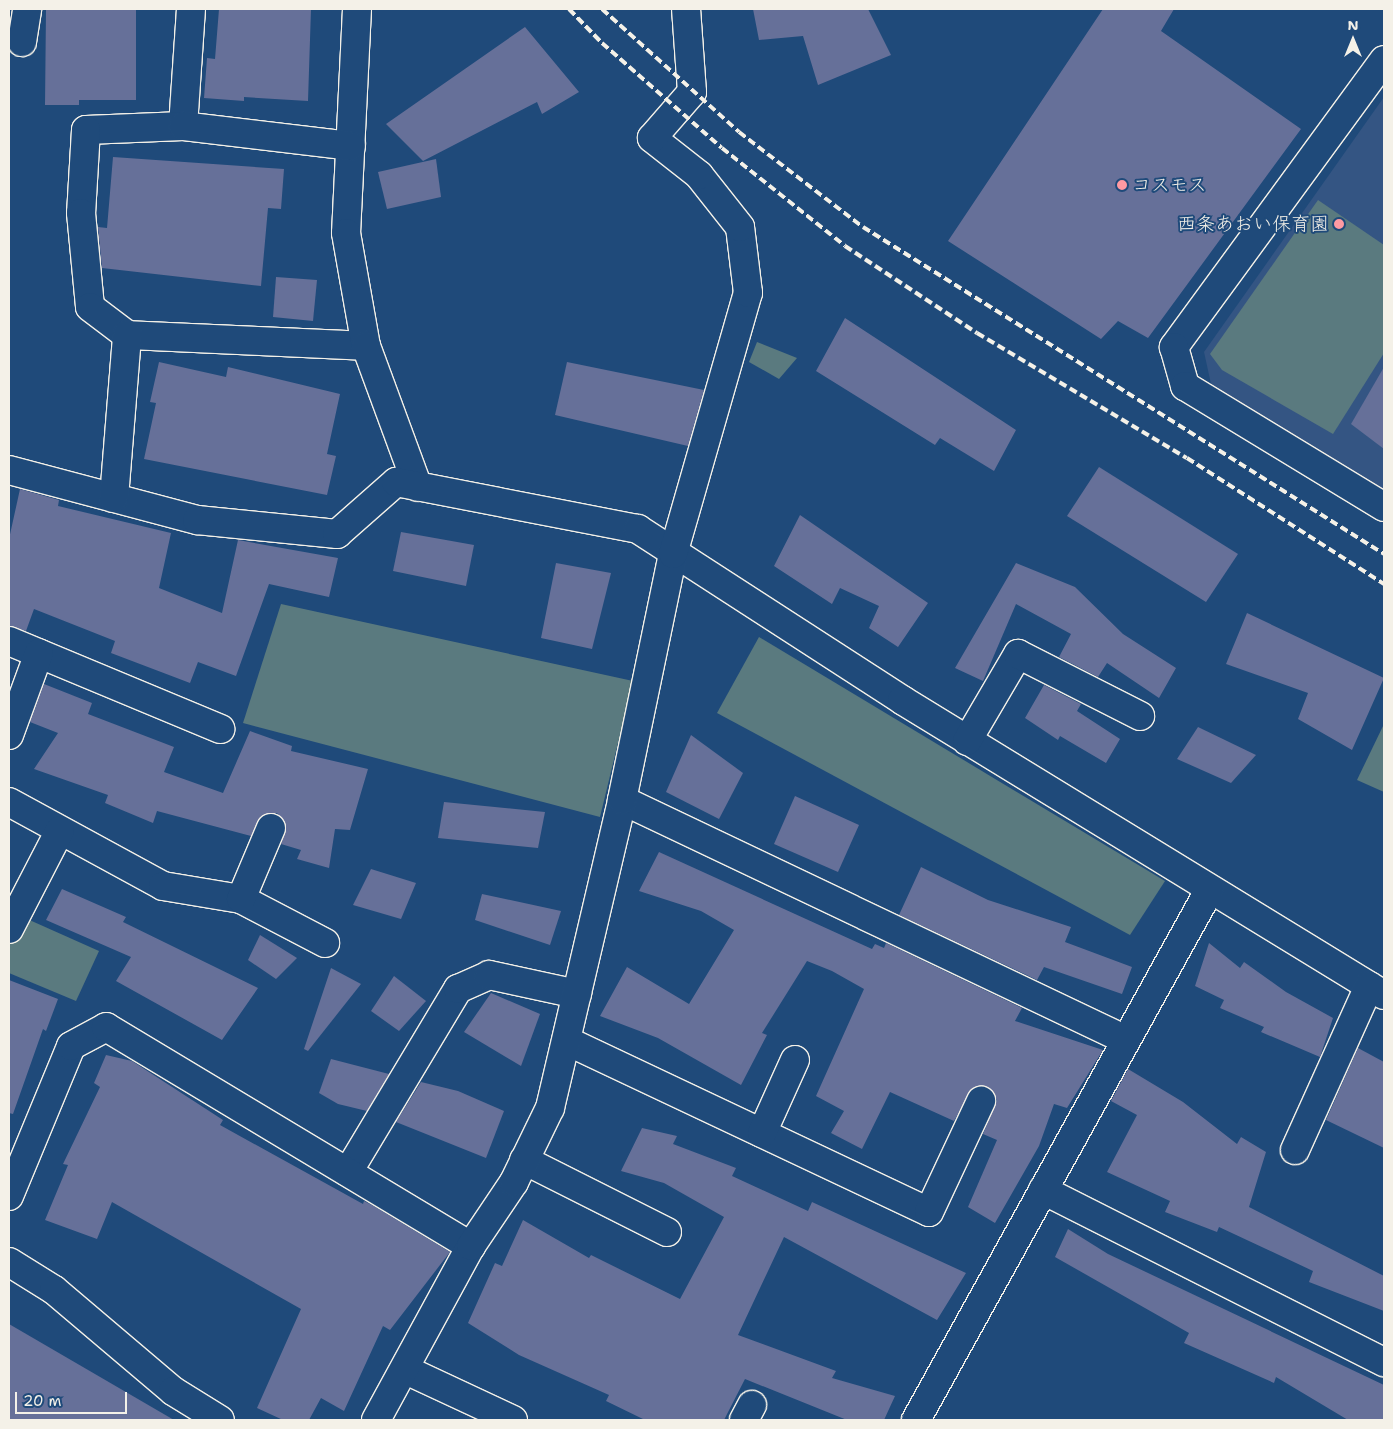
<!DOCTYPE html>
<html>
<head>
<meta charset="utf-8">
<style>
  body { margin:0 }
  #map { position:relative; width:1393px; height:1429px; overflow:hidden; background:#1f4a7a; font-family:"Shantell Sans","Klee One",sans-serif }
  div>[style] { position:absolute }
  .built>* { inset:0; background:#345583 }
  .green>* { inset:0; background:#5a7a7f }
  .building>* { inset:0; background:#667099 }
  .roads { filter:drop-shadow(1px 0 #f4f1e8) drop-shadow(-1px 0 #f4f1e8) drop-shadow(0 1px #f4f1e8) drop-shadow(0 -1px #f4f1e8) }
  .minor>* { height:28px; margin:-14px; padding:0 14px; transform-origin:14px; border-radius:14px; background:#1f4a7a }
  .rail>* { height:4px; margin-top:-2px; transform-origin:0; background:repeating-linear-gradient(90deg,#f4f1e8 0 8px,transparent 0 12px) }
  .dots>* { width:14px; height:14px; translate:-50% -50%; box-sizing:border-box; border:2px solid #1f4a7a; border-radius:50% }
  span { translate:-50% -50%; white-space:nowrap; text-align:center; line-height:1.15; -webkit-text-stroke:4px #1f4a7a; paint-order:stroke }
  .poi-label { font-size:19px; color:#f4f1e8 }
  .left { translate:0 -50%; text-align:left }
  .right { translate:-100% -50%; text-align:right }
  .frame { position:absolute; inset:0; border:10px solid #f4f1e8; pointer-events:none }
  .north { position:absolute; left:1328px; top:15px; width:50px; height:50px; -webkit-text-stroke:4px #1f4a7a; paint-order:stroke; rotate:0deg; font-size:14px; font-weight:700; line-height:20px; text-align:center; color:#f4f1e8 }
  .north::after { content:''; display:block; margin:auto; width:18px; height:22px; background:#f4f1e8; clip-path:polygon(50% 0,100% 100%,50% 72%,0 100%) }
  .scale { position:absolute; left:15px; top:1392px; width:112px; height:22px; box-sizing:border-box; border:2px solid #f4f1e8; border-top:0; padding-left:6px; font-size:15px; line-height:18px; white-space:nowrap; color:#f4f1e8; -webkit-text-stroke:4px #1f4a7a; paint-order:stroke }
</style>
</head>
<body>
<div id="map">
  <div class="built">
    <div style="clip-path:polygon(1384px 97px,1384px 492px,1211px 384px,1204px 352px)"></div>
  </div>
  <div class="green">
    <div style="clip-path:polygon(1318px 200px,1384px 245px,1384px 353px,1333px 434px,1222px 370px,1210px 354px)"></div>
    <div style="clip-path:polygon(757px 342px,797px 358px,779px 379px,749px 362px)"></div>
    <div style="clip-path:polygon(281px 604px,633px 681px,600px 817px,243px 723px)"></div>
    <div style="clip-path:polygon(759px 637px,1165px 881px,1130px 935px,717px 713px)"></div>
    <div style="clip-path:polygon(1384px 724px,1384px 792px,1357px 780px)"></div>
    <div style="clip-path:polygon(16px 914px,99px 951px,76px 1001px,9px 973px,9px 929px)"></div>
  </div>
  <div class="building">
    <div style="clip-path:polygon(46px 9px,136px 9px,136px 100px,79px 100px,79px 105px,45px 105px)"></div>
    <div style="clip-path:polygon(219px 9px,311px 9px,308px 101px,244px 97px,244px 101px,204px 98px,207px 58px,215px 59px)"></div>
    <div style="clip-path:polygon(753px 9px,868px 9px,891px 55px,818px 85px,803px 36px,759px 40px)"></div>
    <div style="clip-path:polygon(1103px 9px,1174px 9px,1161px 31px,1301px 129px,1148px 338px,1118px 321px,1101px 339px,948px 241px)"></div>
    <div style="clip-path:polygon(525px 27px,579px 92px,542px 114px,537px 102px,423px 161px,386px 124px)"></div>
    <div style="clip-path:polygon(113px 157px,284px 169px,281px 209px,268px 208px,261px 286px,102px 268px,98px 227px,107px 228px)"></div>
    <div style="clip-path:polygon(436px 159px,441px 197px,387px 209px,378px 172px)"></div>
    <div style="clip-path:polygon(276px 277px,317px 280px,313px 321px,273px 317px)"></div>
    <div style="clip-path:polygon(845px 318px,1016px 430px,994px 471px,940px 438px,935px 445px,816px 371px)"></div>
    <div style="clip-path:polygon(159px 362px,226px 377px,228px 367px,340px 394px,327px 454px,336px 456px,327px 495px,144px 459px,156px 403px,150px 402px)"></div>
    <div style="clip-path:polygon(567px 362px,704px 390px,688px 446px,555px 415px)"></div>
    <div style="clip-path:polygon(1384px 367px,1384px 449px,1351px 424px)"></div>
    <div style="clip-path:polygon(1099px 467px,1238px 554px,1206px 602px,1067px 516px)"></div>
    <div style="clip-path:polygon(20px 489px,59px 500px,58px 506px,171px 533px,159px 588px,222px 613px,238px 540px,338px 558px,329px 597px,269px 584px,236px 676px,198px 662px,190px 683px,111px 653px,115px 641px,34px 609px,26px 631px,9px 626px,9px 539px)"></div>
    <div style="clip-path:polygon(800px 515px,928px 603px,898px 647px,869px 628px,879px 606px,840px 588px,832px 604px,774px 566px)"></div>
    <div style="clip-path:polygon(401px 532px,474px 545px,466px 586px,393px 571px)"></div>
    <div style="clip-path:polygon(556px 563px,611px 573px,592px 649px,541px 638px)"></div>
    <div style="clip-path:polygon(1016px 563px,1075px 587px,1123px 634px,1176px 668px,1159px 698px,1107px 663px,1098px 677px,1059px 657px,1071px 634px,1016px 604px,983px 681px,955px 668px)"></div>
    <div style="clip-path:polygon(1247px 613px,1384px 678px,1352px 750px,1298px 719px,1308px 693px,1226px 664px)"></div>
    <div style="clip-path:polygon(44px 684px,92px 703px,88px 714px,174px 747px,164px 772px,223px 793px,250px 731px,292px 746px,291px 751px,368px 769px,350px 830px,335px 829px,329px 868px,297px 859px,301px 850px,281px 844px,286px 826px,277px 813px,261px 816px,251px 836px,157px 811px,153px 823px,105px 803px,108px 795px,34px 769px,58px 733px,30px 722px)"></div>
    <div style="clip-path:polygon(1044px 685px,1081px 704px,1077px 711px,1120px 739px,1106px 763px,1060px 736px,1058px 740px,1025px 718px)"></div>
    <div style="clip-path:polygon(1198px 727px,1256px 755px,1231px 783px,1177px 759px)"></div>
    <div style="clip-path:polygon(691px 735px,743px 773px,719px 819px,666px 792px)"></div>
    <div style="clip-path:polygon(795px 796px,859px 825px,838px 872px,774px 844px)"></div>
    <div style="clip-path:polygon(444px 802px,545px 812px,538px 848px,438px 838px)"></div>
    <div style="clip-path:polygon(659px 852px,872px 949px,875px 944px,884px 948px,886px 943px,1022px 1008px,1015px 1021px,1103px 1050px,1067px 1108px,1054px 1104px,1039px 1146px,995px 1223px,968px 1207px,997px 1140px,983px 1134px,997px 1100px,988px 1087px,972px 1089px,954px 1121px,890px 1092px,862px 1149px,831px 1133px,844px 1111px,816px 1096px,864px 989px,832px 971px,807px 961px,762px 1033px,767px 1035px,741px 1085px,658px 1038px,600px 1016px,627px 967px,689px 1004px,734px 930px,701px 911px,639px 891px)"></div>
    <div style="clip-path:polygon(921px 867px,988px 900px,1071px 927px,1065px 942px,1132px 967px,1122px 994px,1044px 967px,1037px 980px,899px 915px)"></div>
    <div style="clip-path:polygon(371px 869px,416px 883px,401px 919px,353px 905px)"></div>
    <div style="clip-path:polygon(62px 889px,126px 917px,123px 922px,258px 988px,222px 1040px,116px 981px,131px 957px,46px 920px)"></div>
    <div style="clip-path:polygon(482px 894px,561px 911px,550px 945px,475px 920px)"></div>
    <div style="clip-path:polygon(260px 935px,297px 958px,276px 979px,248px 960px)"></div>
    <div style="clip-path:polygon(1209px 943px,1240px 968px,1244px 962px,1286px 992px,1333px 1018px,1320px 1057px,1261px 1032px,1264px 1027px,1220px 1008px,1224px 1000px,1195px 986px)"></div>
    <div style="clip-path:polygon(331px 968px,361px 984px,308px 1051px,304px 1049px)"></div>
    <div style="clip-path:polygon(394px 976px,426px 1001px,399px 1031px,371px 1011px)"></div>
    <div style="clip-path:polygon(9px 980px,58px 999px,46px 1031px,43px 1029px,13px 1114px,9px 1113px)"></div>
    <div style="clip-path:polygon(491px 993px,540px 1014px,521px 1066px,464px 1032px)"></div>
    <div style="clip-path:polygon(1358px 1048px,1384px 1062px,1384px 1148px,1326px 1120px)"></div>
    <div style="clip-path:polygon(106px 1055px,132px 1061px,223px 1120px,220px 1125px,363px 1204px,364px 1201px,372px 1205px,450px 1252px,390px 1330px,383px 1326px,344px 1411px,321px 1398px,309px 1420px,283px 1420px,257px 1408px,301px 1309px,112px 1202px,97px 1239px,45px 1220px,68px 1165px,63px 1164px,100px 1087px,94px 1083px)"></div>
    <div style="clip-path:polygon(331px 1059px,389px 1074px,367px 1111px,338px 1104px,319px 1093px)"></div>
    <div style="clip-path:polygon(1128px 1069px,1183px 1102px,1237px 1144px,1241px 1137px,1266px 1152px,1249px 1207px,1384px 1276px,1384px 1311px,1309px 1282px,1313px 1271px,1219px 1227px,1217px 1232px,1165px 1212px,1170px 1201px,1107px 1172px,1137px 1115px,1111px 1101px)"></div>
    <div style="clip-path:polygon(421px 1082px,458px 1091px,504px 1111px,486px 1158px,396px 1122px)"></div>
    <div style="clip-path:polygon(642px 1128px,677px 1136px,673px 1144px,736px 1168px,732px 1176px,808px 1211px,812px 1202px,966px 1273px,937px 1320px,784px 1237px,738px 1335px,836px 1371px,832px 1378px,895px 1396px,884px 1420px,847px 1420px,745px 1379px,724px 1420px,645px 1420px,606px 1401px,609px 1395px,519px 1355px,468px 1323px,495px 1263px,502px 1266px,523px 1220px,589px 1258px,591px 1255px,680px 1299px,724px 1217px,664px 1183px,621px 1171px)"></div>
    <div style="clip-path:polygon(1068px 1229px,1108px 1254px,1384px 1385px,1384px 1420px,1348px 1420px,1276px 1377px,1274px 1383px,1184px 1343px,1189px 1333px,1055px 1257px)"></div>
    <div style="clip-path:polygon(9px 1324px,174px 1420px,9px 1420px)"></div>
  </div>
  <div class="roads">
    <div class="minor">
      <div style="left:191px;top:9px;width:117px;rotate:93.9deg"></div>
      <div style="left:183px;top:126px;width:97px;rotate:177.6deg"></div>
      <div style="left:86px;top:130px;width:83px;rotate:93.4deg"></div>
      <div style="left:81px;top:213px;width:94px;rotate:84.5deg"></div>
      <div style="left:90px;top:307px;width:46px;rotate:37.1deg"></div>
      <div style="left:127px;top:335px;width:239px;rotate:2.6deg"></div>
      <div style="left:357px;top:9px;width:224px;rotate:92.8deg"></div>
      <div style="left:346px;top:233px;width:115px;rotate:80deg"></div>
      <div style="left:366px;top:346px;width:150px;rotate:69.8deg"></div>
      <div style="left:22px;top:42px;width:33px;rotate:-81deg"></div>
      <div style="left:1384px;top:60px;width:356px;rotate:126.2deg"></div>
      <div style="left:1174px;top:347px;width:41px;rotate:74.2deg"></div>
      <div style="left:1185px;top:386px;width:233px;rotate:31.3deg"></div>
      <div style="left:183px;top:126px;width:169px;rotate:6.8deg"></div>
      <div style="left:9px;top:470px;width:195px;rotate:14.9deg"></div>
      <div style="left:197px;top:520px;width:141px;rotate:5.7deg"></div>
      <div style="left:337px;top:534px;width:79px;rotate:-41.4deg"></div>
      <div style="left:396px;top:482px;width:247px;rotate:11deg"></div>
      <div style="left:638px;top:529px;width:315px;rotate:32.9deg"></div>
      <div style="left:902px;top:700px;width:565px;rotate:31.47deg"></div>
      <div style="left:114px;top:498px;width:164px;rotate:-85.4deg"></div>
      <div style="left:9px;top:641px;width:229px;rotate:22.6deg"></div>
      <div style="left:9px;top:735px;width:87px;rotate:-69.9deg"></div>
      <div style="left:967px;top:741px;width:101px;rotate:-59.6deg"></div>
      <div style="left:1018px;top:654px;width:137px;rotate:26.9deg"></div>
      <div style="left:622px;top:800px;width:558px;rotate:25.46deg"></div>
      <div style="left:9px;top:802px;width:175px;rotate:28.6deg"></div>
      <div style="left:163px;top:886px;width:79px;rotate:9.5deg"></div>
      <div style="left:241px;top:899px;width:95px;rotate:27.6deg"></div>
      <div style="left:241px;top:899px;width:77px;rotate:-67.1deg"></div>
      <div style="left:9px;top:929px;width:111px;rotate:-62.7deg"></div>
      <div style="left:567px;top:1041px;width:400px;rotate:25.3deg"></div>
      <div style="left:929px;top:1212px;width:123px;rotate:-64.9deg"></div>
      <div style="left:762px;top:1133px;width:80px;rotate:-65.7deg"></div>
      <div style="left:1295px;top:1150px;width:180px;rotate:-65.7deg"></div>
      <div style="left:524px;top:1160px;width:160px;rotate:26.7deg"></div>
      <div style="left:348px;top:1172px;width:214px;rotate:-59deg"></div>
      <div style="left:458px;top:989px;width:34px;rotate:-24deg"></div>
      <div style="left:489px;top:975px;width:90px;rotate:12.2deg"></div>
      <div style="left:1043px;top:1190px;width:382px;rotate:26.8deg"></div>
      <div style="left:9px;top:1196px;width:162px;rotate:-67.5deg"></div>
      <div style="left:71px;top:1046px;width:40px;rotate:-28deg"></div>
      <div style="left:106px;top:1027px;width:426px;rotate:31deg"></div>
      <div style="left:9px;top:1262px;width:53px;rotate:31.9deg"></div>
      <div style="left:54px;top:1290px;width:156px;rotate:40.3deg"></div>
      <div style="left:173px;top:1391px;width:55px;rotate:31.7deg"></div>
      <div style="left:406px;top:1370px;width:118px;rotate:25deg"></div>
      <div style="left:376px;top:1420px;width:198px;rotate:-61.4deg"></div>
      <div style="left:471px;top:1246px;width:77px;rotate:-56.1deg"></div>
      <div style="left:514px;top:1182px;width:82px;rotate:-64.1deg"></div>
      <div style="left:550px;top:1108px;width:316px;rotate:-76.8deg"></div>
      <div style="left:622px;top:800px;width:251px;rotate:-78.3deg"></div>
      <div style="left:673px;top:554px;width:272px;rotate:-74deg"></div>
      <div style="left:748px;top:293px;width:66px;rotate:-96.9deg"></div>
      <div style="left:740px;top:227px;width:66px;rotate:-128.3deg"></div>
      <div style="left:699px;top:175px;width:60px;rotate:-141.8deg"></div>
      <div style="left:652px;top:138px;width:61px;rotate:-49deg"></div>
      <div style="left:692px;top:92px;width:83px;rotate:-94.1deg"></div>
      <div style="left:744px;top:1420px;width:17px;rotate:-62deg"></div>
      <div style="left:916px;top:1420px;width:607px;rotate:-61.03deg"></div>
    </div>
  </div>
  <div class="rail">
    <div style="left:569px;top:9px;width:47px;rotate:45.9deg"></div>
    <div style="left:602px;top:43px;width:159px;rotate:41.2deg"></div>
    <div style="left:722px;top:148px;width:157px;rotate:38.5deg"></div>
    <div style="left:845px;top:246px;width:158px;rotate:33.4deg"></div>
    <div style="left:977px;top:333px;width:244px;rotate:30.8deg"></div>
    <div style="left:1187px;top:458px;width:234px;rotate:32.6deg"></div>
    <div style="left:602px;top:9px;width:184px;rotate:41.9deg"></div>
    <div style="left:739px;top:132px;width:156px;rotate:37.5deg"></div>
    <div style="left:863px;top:227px;width:615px;rotate:32.11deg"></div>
  </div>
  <div class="dots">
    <div style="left:1122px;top:185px;background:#ff9aa2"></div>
    <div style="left:1339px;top:224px;background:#ff9aa2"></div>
  </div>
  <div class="poi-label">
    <span class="left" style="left:1132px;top:185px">コスモス</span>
    <span class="right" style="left:1329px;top:224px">西条あおい保育園</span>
  </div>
  <div class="frame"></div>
  <div class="north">N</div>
  <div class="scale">20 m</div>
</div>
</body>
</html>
